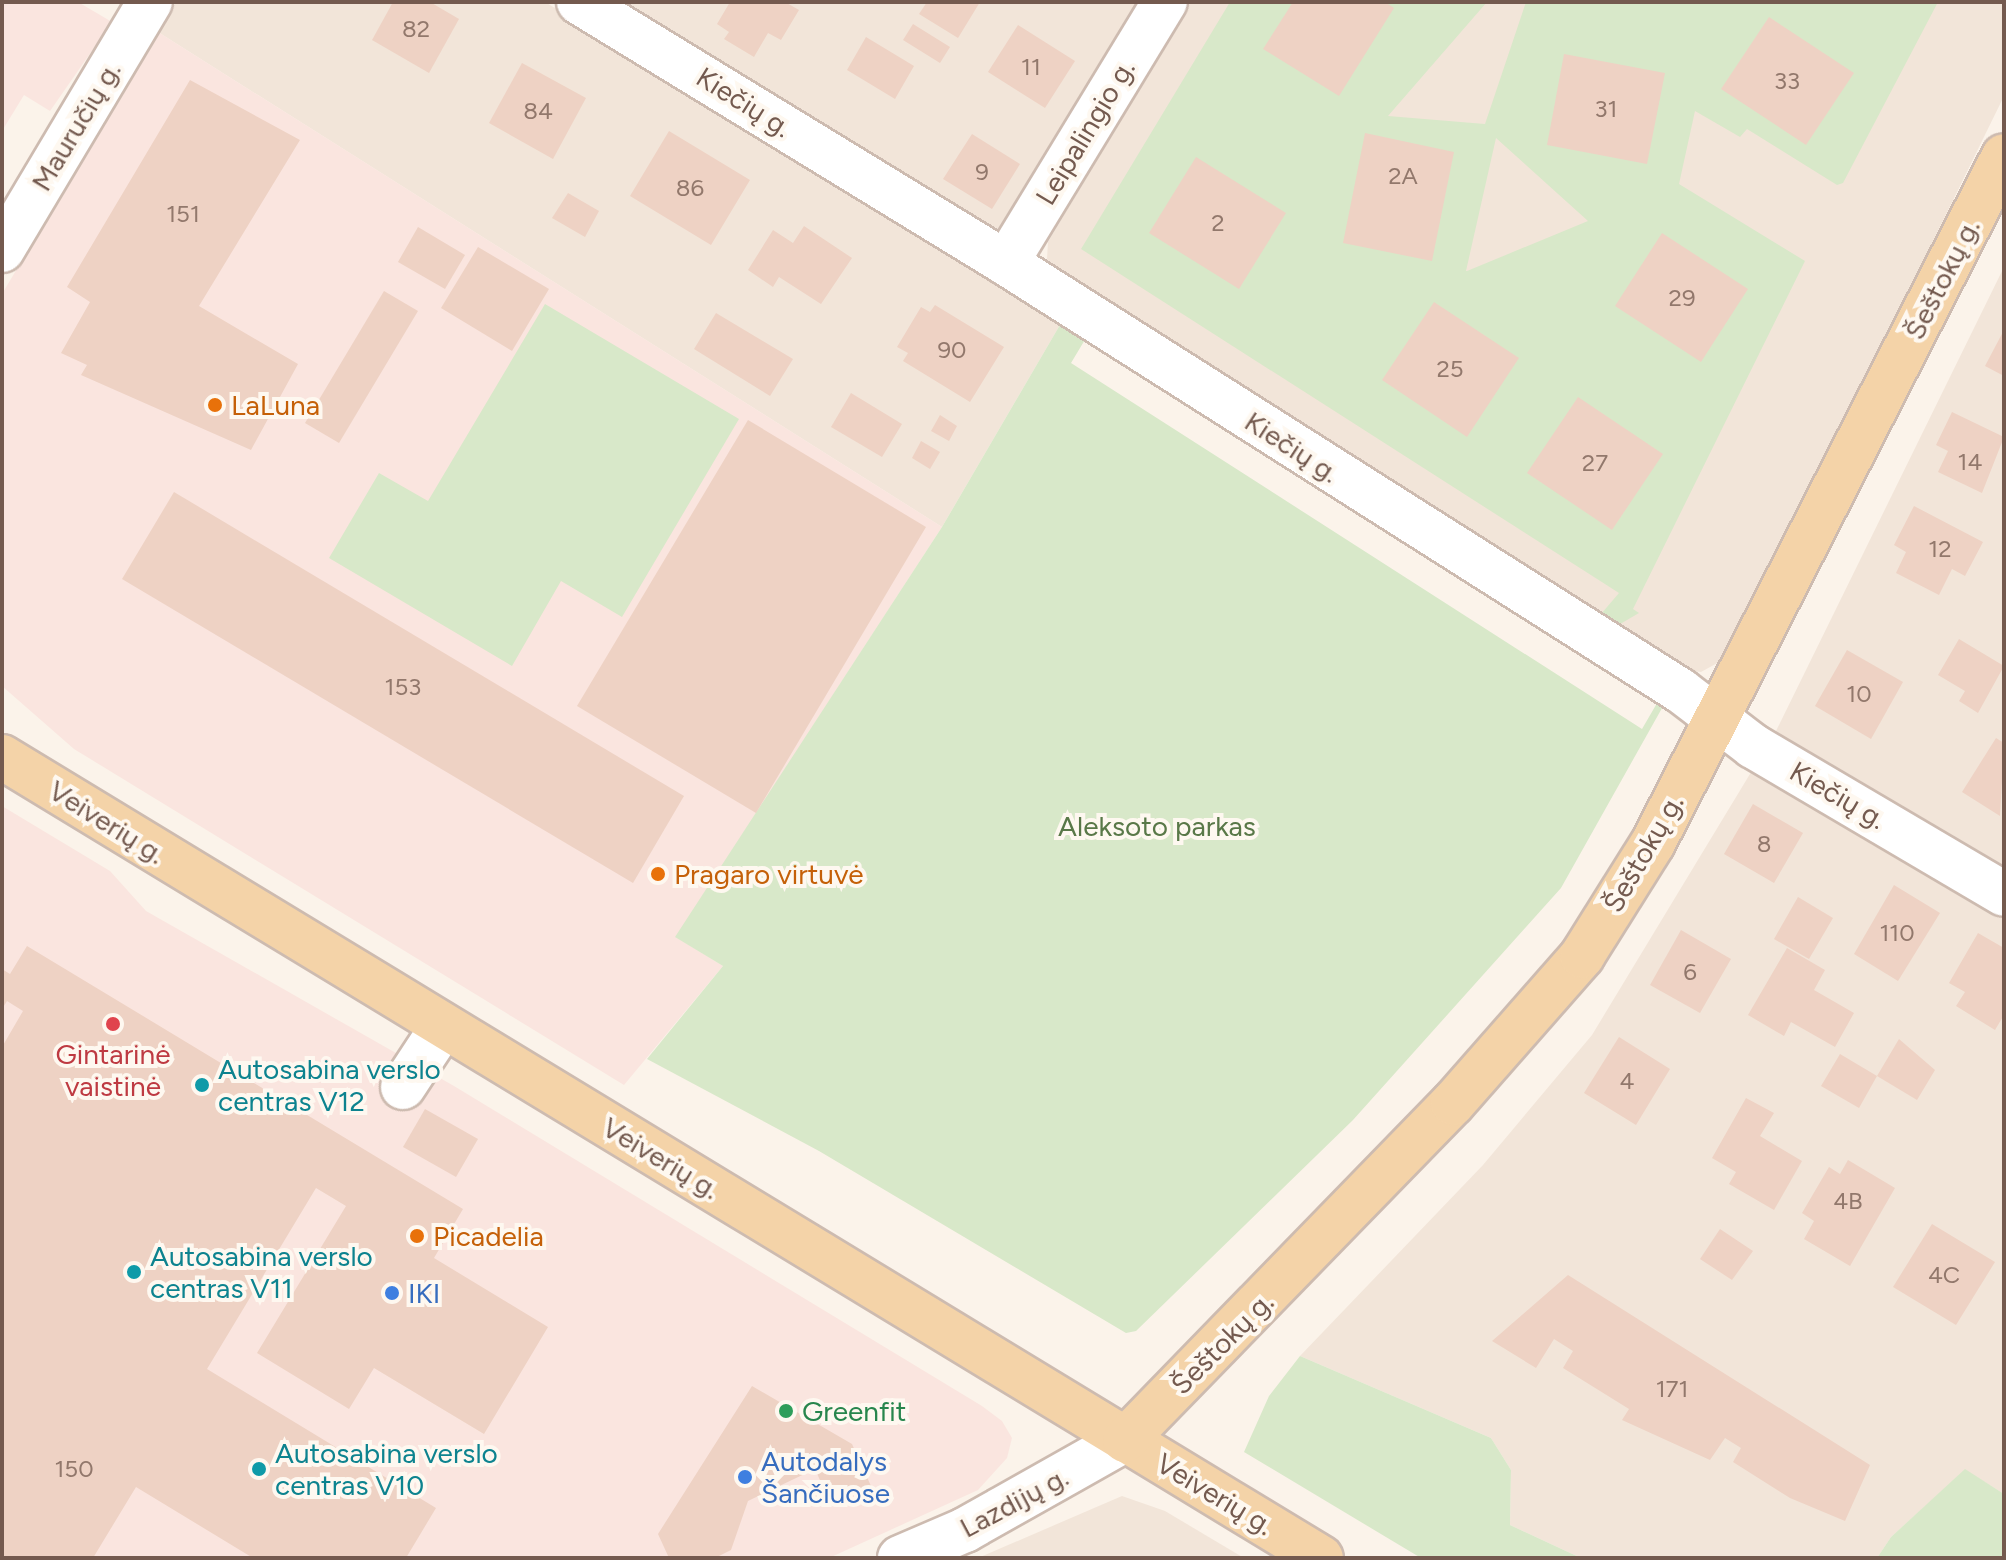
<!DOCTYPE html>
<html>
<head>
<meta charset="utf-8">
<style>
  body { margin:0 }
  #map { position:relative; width:2006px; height:1560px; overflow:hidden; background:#fbf3ea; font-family:Figtree,sans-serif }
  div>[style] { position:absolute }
  .residential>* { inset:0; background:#f2e5d9 }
  .commercial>* { inset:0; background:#fae5df }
  .green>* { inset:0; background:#d8e8c9 }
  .building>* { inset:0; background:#eed2c4 }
  .roads { filter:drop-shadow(2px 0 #cdbbb0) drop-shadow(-2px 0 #cdbbb0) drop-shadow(0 2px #cdbbb0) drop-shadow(0 -2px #cdbbb0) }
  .minor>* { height:44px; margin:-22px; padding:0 22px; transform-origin:22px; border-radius:22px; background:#fff }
  .major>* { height:44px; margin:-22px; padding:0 22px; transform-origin:22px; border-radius:22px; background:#f4d3a8 }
  .dots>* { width:22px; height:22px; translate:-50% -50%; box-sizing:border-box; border:4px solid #fef8f0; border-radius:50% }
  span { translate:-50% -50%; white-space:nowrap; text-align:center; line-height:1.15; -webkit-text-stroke:8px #fef8f0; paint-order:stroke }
  .number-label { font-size:24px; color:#92786c }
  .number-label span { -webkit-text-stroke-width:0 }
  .street-label { font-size:28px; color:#745a4f }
  .food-label { font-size:28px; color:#c56008 }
  .left { translate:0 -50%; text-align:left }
  .park-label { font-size:28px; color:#597848 }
  .health-label { font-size:28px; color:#be3a42 }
  .culture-label { font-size:28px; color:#0d838f }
  .shop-label { font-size:28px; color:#366cbe }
  .leisure-label { font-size:28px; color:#27864d }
  .frame { position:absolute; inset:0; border:4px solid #745a4f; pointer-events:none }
</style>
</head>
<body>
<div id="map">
  <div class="residential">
    <div style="clip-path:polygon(176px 2px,545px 2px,1064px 318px,942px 527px,158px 32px)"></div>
    <div style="clip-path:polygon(614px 2px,1147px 2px,1001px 231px)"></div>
    <div style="clip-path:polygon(1191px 2px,2004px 2px,2004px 96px,1730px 656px,1701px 672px,1683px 670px,1057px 276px,1047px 259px,1048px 242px)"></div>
    <div style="clip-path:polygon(2004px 267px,2004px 1494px,1965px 1470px,1891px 1537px,1877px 1558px,1581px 1558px,1510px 1525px,1511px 1470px,1491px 1438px,1300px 1356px,1483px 1165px,1592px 1035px,1776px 731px)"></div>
    <div style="clip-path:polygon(1122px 1496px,1165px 1511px,1244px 1558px,978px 1558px)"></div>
  </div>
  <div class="commercial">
    <div style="clip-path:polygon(2px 2px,78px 2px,112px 22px,50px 111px,24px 95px,2px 131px)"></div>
    <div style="clip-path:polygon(158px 32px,942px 527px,676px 937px,723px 966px,624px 1085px,74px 749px,2px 686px,2px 294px)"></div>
    <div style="clip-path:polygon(2px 806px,110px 871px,146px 911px,454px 1086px,982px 1406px,1002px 1421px,1012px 1438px,1007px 1458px,978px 1490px,829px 1558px,2px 1558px)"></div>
  </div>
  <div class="green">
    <div style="clip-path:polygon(evenodd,1230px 2px,1487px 2px,1388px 116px,1485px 124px,1526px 2px,1938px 2px,1843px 183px,1837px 185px,1747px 129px,1740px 137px,1695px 111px,1679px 184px,1805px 261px,1633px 609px,1639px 613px,1615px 627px,1595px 621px,1619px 593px,1081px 249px,1230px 2px,1496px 138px,1588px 221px,1467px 271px,1466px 271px,1496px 138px)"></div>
    <div style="clip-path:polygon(545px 304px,739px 419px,622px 617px,561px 581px,512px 666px,329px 558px,379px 473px,428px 501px)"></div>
    <div style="clip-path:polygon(1064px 318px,1089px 333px,1071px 363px,1642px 729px,1660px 698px,1666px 701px,1561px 888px,1353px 1120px,1136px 1331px,1126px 1333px,819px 1151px,647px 1059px,723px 966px,675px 937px,942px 527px)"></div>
    <div style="clip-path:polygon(1300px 1356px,1491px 1438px,1511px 1470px,1510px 1525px,1581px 1558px,1421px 1558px,1244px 1452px,1269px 1396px)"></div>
    <div style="clip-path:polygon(1965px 1469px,2004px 1494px,2004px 1558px,1877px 1558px,1891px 1537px)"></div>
  </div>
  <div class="building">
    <div style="clip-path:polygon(393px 2px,430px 2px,459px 19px,429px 73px,372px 40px)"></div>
    <div style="clip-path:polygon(730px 2px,785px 2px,799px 10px,781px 40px,768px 33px,754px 57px,724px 39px,729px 32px,717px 24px)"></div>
    <div style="clip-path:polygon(927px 2px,980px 2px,958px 38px,919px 14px)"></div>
    <div style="clip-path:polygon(1293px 2px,1385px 2px,1394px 8px,1339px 96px,1263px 49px)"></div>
    <div style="clip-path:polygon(1769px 17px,1854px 73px,1806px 145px,1721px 89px)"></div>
    <div style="clip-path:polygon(913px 24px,950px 47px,940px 63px,903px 40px)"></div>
    <div style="clip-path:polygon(1018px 25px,1075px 61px,1045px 108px,988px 72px)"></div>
    <div style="clip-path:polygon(866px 37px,914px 66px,895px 99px,847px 70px)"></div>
    <div style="clip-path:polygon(1564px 54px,1665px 73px,1647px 164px,1547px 145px)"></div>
    <div style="clip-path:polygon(522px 63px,586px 98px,553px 159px,489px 123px)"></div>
    <div style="clip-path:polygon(190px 80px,300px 140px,199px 306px,298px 364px,251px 450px,81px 375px,87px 365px,61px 353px,90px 302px,67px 287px)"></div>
    <div style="clip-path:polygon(669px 131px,750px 180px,711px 245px,630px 196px)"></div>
    <div style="clip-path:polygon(1365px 133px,1454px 152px,1432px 261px,1343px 243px)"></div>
    <div style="clip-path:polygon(972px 134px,1020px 164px,992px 209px,943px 179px)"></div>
    <div style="clip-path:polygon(1196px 157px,1286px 213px,1239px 289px,1149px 233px)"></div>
    <div style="clip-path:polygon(568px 193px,599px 211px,585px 237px,552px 218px)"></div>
    <div style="clip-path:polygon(804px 226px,852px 258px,821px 304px,779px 277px,773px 287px,748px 270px,773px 230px,793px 243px)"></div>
    <div style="clip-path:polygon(418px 227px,465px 255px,445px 289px,398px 262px)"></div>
    <div style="clip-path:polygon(1662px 233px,1748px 289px,1701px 362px,1615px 306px)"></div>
    <div style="clip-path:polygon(478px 247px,549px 289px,512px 351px,441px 308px)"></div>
    <div style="clip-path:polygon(384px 291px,418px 311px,339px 443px,305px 423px)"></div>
    <div style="clip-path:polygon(1434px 302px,1519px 358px,1467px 437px,1382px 380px)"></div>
    <div style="clip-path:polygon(935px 305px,1004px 347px,970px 402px,903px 361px,908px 353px,897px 347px,921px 307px,930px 312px)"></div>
    <div style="clip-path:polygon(716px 313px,793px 359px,770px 396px,694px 349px)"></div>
    <div style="clip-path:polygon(2004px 330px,2004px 376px,1985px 366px)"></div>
    <div style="clip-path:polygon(851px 393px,902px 424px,882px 457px,831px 427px)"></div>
    <div style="clip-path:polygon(1578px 397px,1663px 454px,1612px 530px,1527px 473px)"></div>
    <div style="clip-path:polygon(1952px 412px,2004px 437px,1982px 493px,1938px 472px,1948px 451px,1936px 445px)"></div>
    <div style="clip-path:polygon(940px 415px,957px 426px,949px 441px,931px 431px)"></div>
    <div style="clip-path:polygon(748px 420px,926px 527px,756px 813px,577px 706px)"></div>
    <div style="clip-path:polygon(921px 441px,940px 452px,930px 469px,912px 458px)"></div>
    <div style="clip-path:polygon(174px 492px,684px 796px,633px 883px,122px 579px)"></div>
    <div style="clip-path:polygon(1914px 506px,1983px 542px,1965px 576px,1952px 569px,1939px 595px,1896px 573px,1906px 552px,1894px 545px)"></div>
    <div style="clip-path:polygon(1959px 639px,2004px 666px,1978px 713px,1959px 701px,1965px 691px,1938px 675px)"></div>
    <div style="clip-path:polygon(1847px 650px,1903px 682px,1871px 739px,1815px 706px)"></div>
    <div style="clip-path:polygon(1996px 738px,2004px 743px,2000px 816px,1962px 792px)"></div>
    <div style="clip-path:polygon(1753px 804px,1803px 833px,1774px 883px,1724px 854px)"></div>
    <div style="clip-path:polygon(1894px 885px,1940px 913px,1898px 981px,1854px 954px)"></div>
    <div style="clip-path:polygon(1798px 897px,1833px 918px,1809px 959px,1774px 939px)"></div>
    <div style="clip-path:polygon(1681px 930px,1731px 959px,1700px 1013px,1650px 985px)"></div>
    <div style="clip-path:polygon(1978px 933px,2004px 948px,2004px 1015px,1995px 1030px,1956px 1006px,1965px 992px,1949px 983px)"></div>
    <div style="clip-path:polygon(27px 946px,463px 1209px,434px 1258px,548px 1327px,484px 1434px,374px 1368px,349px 1409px,257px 1353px,346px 1206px,316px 1188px,207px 1369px,436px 1508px,406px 1558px,253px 1558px,136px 1487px,93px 1558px,2px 1558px,2px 1047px,23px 1011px,7px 1001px,2px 1009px,2px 969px,10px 974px)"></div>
    <div style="clip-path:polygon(1787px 948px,1825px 970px,1814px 990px,1854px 1013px,1835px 1047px,1791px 1022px,1784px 1036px,1748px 1015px)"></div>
    <div style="clip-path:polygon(1619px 1037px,1670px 1069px,1636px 1125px,1584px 1093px)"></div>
    <div style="clip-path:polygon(1899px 1039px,1935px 1070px,1917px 1100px,1877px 1076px)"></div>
    <div style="clip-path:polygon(1840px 1054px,1877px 1076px,1859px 1108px,1821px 1086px)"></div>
    <div style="clip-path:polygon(1746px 1098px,1774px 1113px,1760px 1136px,1802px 1161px,1774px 1210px,1729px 1184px,1736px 1172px,1712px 1158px)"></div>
    <div style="clip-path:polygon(425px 1109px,478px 1139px,456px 1177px,403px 1147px)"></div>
    <div style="clip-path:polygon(1848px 1160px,1895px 1188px,1850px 1266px,1804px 1239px,1814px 1221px,1802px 1213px,1829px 1167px,1840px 1174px)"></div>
    <div style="clip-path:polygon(1932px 1224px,1995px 1262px,1956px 1325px,1893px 1287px)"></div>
    <div style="clip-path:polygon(1720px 1229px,1753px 1251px,1732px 1280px,1700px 1259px)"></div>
    <div style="clip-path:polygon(1568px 1275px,1870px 1465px,1845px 1521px,1790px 1498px,1733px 1462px,1741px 1448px,1725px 1438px,1710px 1460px,1622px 1420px,1629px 1409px,1563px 1368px,1573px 1351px,1554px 1339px,1536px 1368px,1492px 1341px)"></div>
    <div style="clip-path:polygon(752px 1386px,852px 1444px,871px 1486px,831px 1505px,815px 1469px,748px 1501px,731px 1550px,715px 1558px,669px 1558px,658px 1534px)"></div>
  </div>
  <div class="roads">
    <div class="minor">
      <div style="left:579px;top:2px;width:500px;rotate:31.43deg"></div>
      <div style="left:1006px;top:263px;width:799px;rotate:32.38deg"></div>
      <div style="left:1681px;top:691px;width:91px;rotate:37.4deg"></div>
      <div style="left:1753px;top:746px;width:291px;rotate:30.5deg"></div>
      <div style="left:2px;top:250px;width:289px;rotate:-59.2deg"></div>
      <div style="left:1006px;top:263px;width:306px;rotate:-58.7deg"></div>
      <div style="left:403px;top:1087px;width:73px;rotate:-56.7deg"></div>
      <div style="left:900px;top:1558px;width:71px;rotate:-23.3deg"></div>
      <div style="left:965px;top:1530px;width:184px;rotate:-29.4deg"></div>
    </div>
    <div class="major">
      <div style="left:2px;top:757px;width:1543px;rotate:31.27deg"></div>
      <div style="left:1125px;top:1440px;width:470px;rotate:-45.8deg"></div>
      <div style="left:1453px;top:1103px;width:196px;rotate:-48.7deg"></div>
      <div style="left:1582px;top:956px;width:133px;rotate:-57.9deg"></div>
      <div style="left:1653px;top:843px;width:771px;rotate:-62.94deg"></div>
    </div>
  </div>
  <div class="dots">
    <div style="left:215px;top:405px;background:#e8710a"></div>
    <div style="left:658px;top:874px;background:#e8710a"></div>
    <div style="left:113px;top:1024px;background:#e0444e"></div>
    <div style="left:202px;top:1085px;background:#0f9aa8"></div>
    <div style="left:417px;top:1236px;background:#e8710a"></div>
    <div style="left:134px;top:1272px;background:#0f9aa8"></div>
    <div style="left:392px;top:1293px;background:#3f7fe0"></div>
    <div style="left:786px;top:1411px;background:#2e9e5b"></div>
    <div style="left:259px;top:1469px;background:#0f9aa8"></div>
    <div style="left:745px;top:1477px;background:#3f7fe0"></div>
  </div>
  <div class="number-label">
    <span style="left:416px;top:29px">82</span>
    <span style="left:1031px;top:67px">11</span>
    <span style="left:1787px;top:81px">33</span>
    <span style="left:1606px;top:109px">31</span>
    <span style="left:538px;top:111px">84</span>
    <span style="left:982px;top:172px">9</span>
    <span style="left:1403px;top:176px">2A</span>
    <span style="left:690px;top:188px">86</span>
    <span style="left:183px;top:214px">151</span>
    <span style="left:1218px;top:223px">2</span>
    <span style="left:1682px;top:298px">29</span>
    <span style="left:952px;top:350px">90</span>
    <span style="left:1450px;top:369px">25</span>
    <span style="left:1970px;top:462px">14</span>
    <span style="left:1595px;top:463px">27</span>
    <span style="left:1940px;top:549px">12</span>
    <span style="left:403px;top:687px">153</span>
    <span style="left:1859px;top:694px">10</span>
    <span style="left:1764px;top:844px">8</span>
    <span style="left:1897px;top:933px">110</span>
    <span style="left:1690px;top:972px">6</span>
    <span style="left:1627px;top:1081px">4</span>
    <span style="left:1848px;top:1201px">4B</span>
    <span style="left:1944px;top:1275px">4C</span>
    <span style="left:1672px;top:1389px">171</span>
    <span style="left:74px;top:1469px">150</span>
  </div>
  <div class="street-label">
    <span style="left:744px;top:102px;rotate:32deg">Kiečių g.</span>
    <span style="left:76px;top:126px;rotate:-59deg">Mauručių g.</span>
    <span style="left:1085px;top:132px;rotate:-59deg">Leipalingio g.</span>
    <span style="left:1942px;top:279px;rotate:-63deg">Šeštokų g.</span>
    <span style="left:1292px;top:447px;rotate:33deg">Kiečių g.</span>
    <span style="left:1838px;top:795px;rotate:30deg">Kiečių g.</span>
    <span style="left:107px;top:822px;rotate:32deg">Veiverių g.</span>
    <span style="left:1643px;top:853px;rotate:-60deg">Šeštokų g.</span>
    <span style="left:661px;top:1158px;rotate:31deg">Veiverių g.</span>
    <span style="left:1222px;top:1343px;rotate:-45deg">Šeštokų g.</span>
    <span style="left:1215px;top:1494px;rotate:31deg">Veiverių g.</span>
    <span style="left:1014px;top:1502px;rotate:-28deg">Lazdijų g.</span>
  </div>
  <div class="food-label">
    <span class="left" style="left:231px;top:405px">LaLuna</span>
    <span class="left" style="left:674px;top:874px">Pragaro virtuvė</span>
    <span class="left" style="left:433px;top:1236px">Picadelia</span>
  </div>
  <div class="park-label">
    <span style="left:1157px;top:826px">Aleksoto parkas</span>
  </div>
  <div class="health-label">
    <span style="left:113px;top:1070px">Gintarinė<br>vaistinė</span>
  </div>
  <div class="culture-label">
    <span class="left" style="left:218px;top:1085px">Autosabina verslo<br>centras V12</span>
    <span class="left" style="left:150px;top:1272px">Autosabina verslo<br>centras V11</span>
    <span class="left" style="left:275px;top:1469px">Autosabina verslo<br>centras V10</span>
  </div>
  <div class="shop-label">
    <span class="left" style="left:408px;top:1293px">IKI</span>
    <span class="left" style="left:761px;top:1477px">Autodalys<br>Šančiuose</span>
  </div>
  <div class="leisure-label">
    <span class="left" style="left:802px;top:1411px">Greenfit</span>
  </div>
  <div class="frame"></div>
</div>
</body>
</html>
